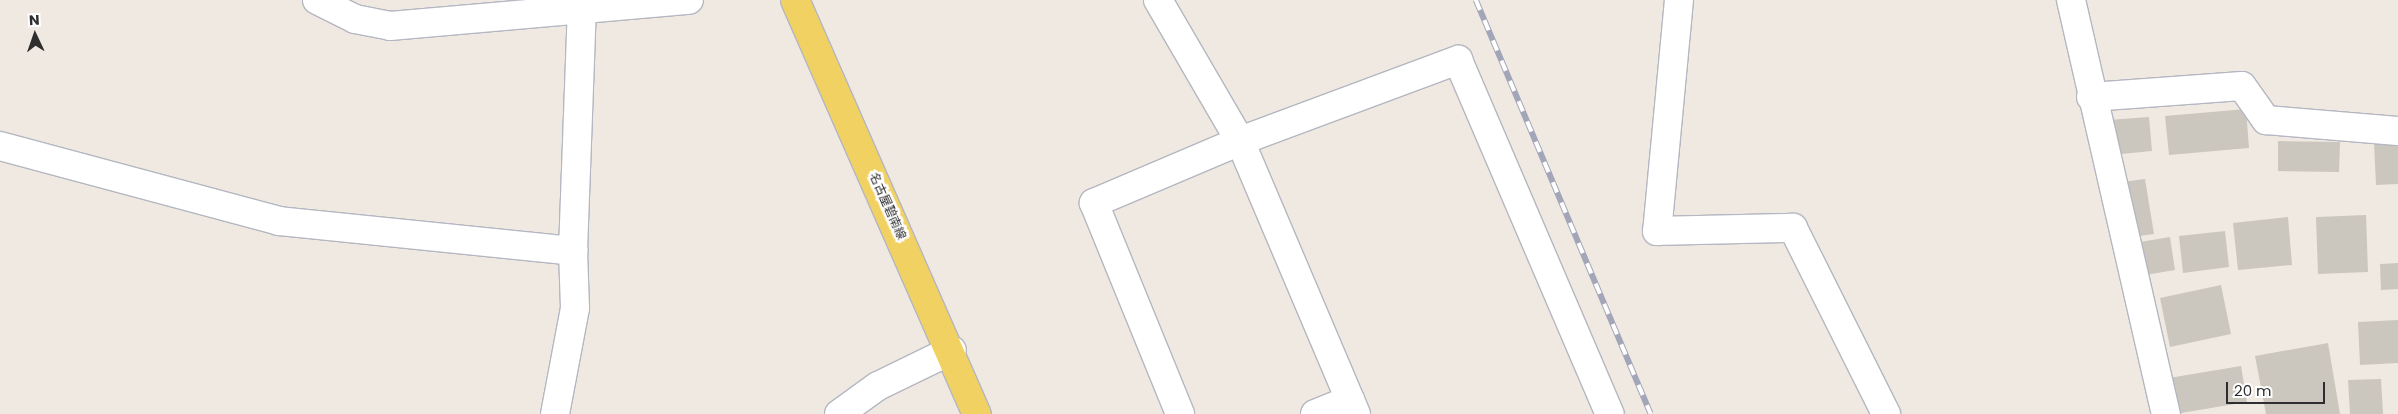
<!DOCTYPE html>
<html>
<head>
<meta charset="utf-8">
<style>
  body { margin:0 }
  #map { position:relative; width:2398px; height:414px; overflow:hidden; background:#efe9e1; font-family:Poppins,"Noto Sans JP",sans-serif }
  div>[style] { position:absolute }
  .building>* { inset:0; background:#cbc7bf }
  .roads { filter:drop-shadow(1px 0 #b4b7c1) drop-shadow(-1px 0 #b4b7c1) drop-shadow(0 1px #b4b7c1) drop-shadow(0 -1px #b4b7c1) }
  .minor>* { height:28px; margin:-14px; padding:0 14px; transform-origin:14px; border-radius:14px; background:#fff }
  .major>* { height:28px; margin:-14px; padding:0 14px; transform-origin:14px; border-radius:14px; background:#f2d163 }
  .rail>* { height:5.5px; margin-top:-2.75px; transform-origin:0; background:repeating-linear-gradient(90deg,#fff 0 11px,#a3a6b8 0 22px); box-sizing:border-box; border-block:1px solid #a3a6b8 }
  span { translate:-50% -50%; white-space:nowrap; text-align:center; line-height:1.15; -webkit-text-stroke:5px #fff; paint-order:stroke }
  .street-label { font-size:12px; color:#2e2e2e }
  .north { position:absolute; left:10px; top:10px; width:50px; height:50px; -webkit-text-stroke:4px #fff; paint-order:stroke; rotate:357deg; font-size:14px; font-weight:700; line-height:20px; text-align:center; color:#2e2e2e }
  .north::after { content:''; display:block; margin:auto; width:18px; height:22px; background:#2e2e2e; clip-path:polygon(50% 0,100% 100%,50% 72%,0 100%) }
  .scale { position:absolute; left:2226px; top:382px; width:99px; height:22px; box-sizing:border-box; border:2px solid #2e2e2e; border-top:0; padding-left:6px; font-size:15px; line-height:18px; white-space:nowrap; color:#2e2e2e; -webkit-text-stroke:4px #fff; paint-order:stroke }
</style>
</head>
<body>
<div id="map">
  <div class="building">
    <div style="clip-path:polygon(2246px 109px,2249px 148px,2169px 155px,2165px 116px)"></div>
    <div style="clip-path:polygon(2149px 117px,2152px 151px,2111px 155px,2108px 120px)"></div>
    <div style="clip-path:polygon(2278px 141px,2340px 142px,2339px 172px,2278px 171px)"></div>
    <div style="clip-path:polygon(2398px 142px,2398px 184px,2376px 185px,2374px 143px)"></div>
    <div style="clip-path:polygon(2145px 179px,2154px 234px,2132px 237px,2122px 182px)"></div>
    <div style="clip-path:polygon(2366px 215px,2368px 272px,2318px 274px,2316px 217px)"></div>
    <div style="clip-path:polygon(2288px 217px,2292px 265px,2238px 270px,2233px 223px)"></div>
    <div style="clip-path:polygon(2225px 231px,2229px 267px,2183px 273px,2179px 236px)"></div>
    <div style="clip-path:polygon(2170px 237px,2175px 270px,2139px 276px,2134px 243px)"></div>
    <div style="clip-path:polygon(2398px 263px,2398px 289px,2381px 290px,2380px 264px)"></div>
    <div style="clip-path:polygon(2221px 285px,2231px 334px,2170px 347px,2160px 298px)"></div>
    <div style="clip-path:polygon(2398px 320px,2398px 363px,2360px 365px,2358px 322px)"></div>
    <div style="clip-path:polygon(2328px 343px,2340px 414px,2266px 414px,2255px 356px)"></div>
    <div style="clip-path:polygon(2241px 366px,2247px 402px,2175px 414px,2169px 378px)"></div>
    <div style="clip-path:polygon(2381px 379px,2383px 414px,2350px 414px,2348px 380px)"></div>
  </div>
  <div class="roads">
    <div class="minor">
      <div style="left:317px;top:0;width:42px;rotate:26.6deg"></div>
      <div style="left:355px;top:19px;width:36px;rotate:11deg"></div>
      <div style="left:390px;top:26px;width:300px;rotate:-5deg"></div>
      <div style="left:1158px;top:0;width:163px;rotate:59.8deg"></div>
      <div style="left:1240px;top:141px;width:159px;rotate:157deg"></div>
      <div style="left:1094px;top:203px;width:228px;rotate:67.8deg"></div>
      <div style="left:1679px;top:0;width:232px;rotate:95.4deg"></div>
      <div style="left:1657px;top:231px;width:136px;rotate:-1.3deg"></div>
      <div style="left:1793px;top:228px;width:208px;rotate:63.4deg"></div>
      <div style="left:2071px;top:0;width:425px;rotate:77.1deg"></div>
      <div style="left:2091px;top:97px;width:151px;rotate:-4.2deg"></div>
      <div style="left:2242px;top:86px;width:42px;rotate:54.8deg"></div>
      <div style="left:2266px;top:120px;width:132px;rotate:4.8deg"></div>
      <div style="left:0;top:146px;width:289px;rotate:15deg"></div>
      <div style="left:279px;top:221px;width:296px;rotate:5.8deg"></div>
      <div style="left:555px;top:414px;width:108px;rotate:-79.3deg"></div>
      <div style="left:575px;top:308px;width:57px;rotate:-92deg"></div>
      <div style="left:573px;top:251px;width:243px;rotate:-87.9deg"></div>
      <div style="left:839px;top:414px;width:48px;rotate:-35.7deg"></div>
      <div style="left:878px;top:386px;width:82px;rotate:-25.9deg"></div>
      <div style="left:1315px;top:414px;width:38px;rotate:-22deg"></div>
      <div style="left:1356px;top:414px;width:297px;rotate:-113deg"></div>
      <div style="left:1240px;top:141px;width:233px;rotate:-20.4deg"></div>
      <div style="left:1458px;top:60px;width:385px;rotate:66.8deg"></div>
    </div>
    <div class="major">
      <div style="left:795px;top:0;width:452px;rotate:66.3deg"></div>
    </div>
  </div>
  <div class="rail">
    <div style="left:1476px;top:0;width:449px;rotate:67.1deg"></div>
  </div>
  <div class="street-label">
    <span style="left:888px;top:206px;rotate:66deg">名古屋碧南線</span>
  </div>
  <div class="north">N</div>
  <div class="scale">20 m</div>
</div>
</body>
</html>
